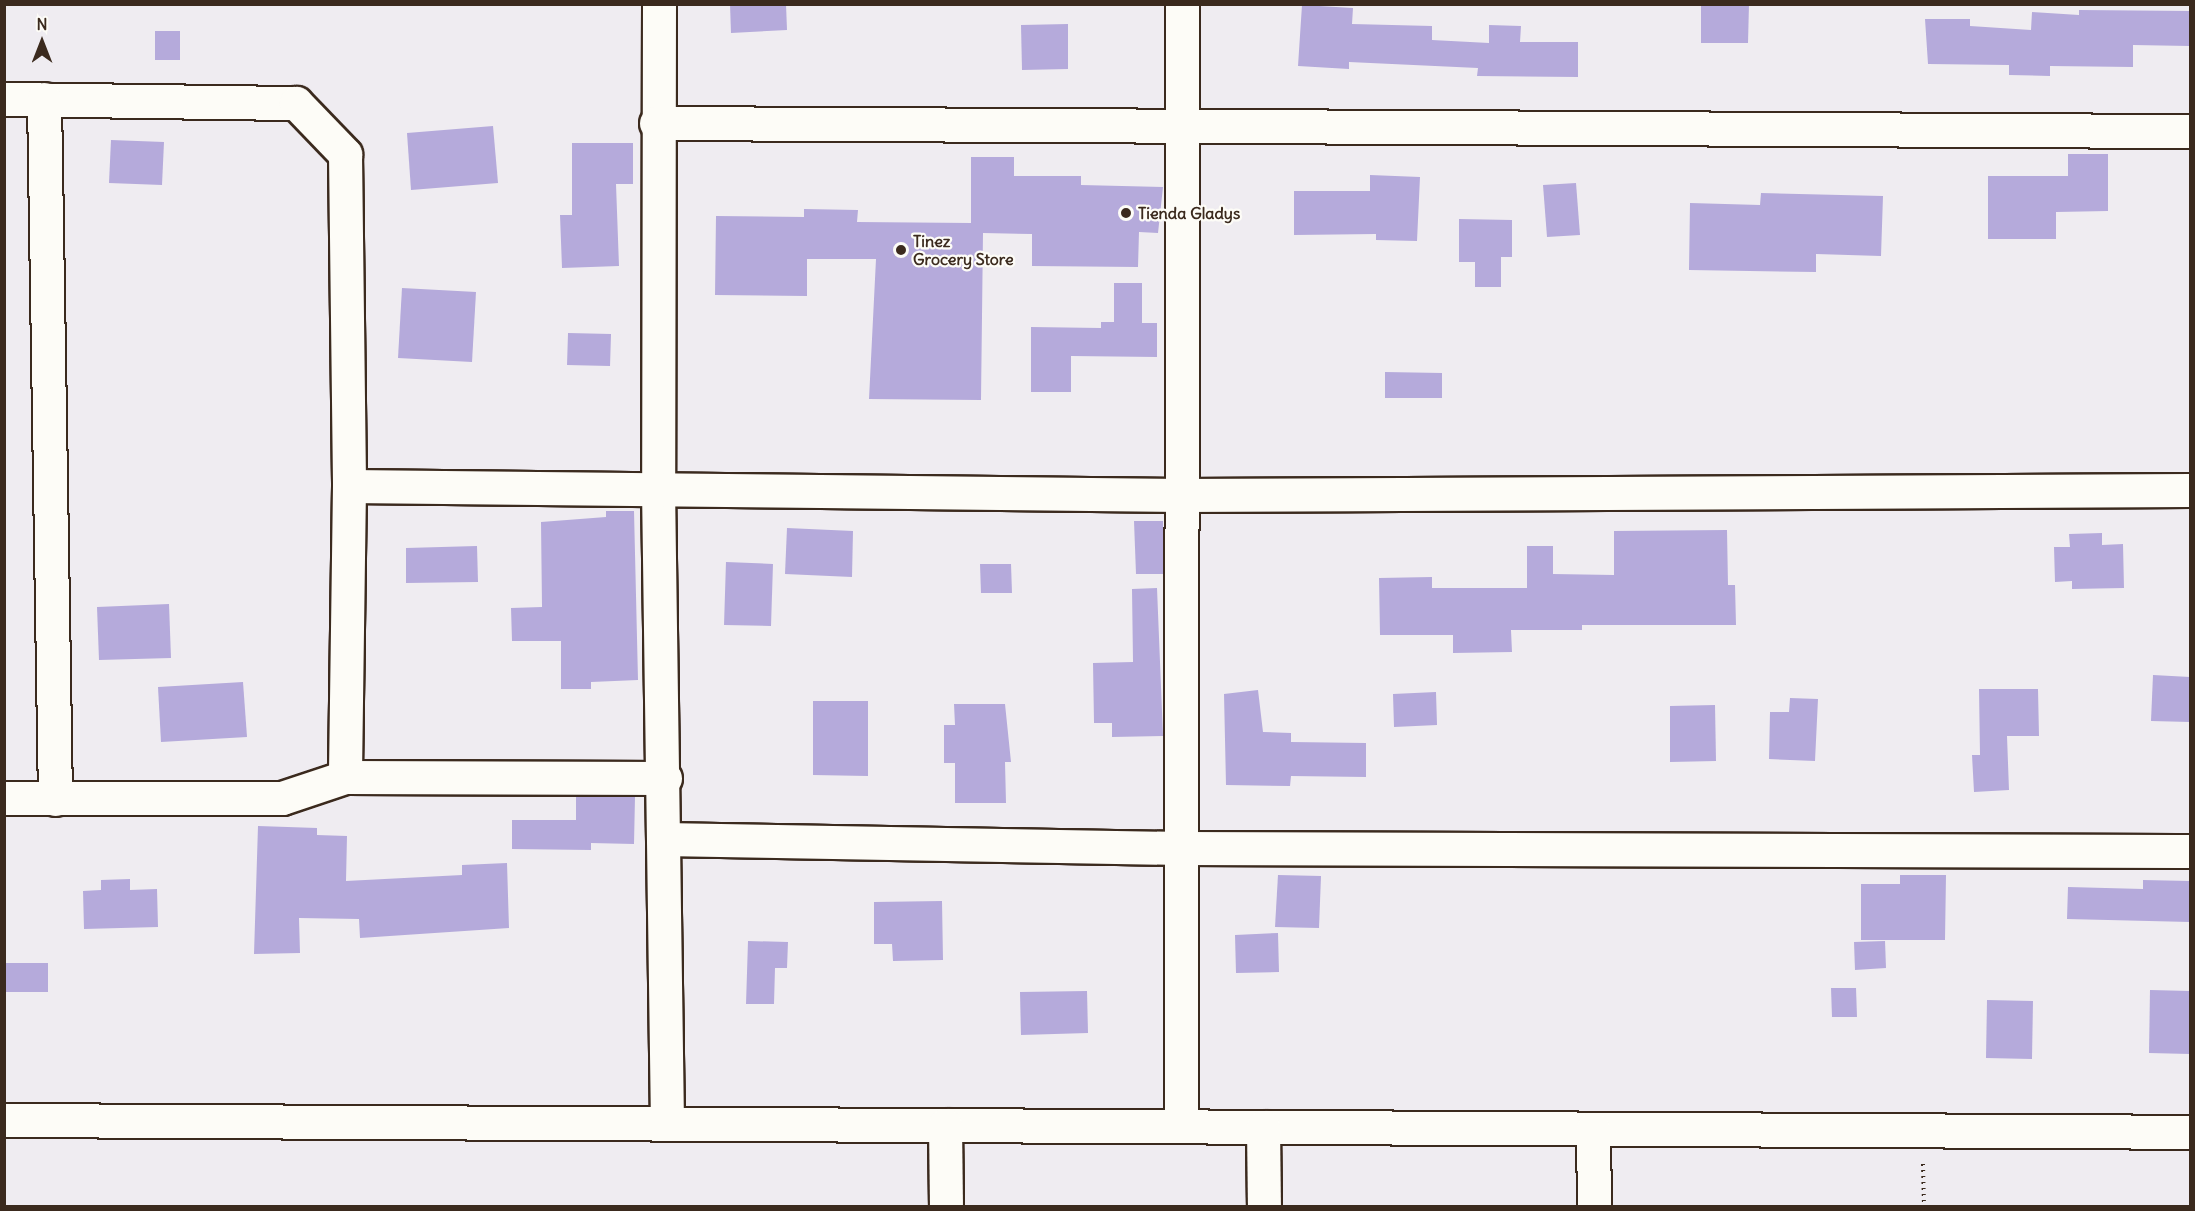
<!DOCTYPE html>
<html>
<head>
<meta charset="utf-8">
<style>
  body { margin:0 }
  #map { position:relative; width:2195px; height:1211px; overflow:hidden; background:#efecf1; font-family:Delius,sans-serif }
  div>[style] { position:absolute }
  .building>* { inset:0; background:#b5aadb }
  .path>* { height:4px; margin-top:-2px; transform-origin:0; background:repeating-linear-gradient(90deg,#3b2a1e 0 1.5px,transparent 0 6px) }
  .roads { filter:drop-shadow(2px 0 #3b2a1e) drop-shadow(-2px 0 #3b2a1e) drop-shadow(0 2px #3b2a1e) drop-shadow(0 -2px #3b2a1e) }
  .street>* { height:33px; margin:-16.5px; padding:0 16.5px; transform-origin:16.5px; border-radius:16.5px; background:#fdfcf7 }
  .dots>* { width:16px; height:16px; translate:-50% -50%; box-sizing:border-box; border:3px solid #fdfcf7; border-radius:50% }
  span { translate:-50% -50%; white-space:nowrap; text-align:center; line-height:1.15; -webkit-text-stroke:4.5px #fdfcf7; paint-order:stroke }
  .poi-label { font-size:16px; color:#3b2a1e; font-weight:700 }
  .left { translate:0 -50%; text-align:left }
  .frame { position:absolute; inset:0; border:6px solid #3b2a1e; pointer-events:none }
  .north { position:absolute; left:12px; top:12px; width:60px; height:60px; -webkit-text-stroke:4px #fdfcf7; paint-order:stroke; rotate:0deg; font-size:16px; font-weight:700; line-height:24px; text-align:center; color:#3b2a1e }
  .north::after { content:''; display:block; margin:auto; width:21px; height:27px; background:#3b2a1e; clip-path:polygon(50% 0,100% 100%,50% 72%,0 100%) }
</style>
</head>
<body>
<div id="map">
  <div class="building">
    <div style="clip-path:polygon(730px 4px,786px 4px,787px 30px,731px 33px)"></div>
    <div style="clip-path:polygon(1701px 4px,1749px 4px,1748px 43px,1701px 43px)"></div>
    <div style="clip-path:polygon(1302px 5px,1353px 8px,1352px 24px,1432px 26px,1432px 40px,1489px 43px,1489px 25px,1521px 26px,1520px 42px,1578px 42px,1578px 77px,1477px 76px,1478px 68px,1349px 62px,1349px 69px,1298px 66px)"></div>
    <div style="clip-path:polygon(2079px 10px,2190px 11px,2190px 46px,2133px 45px,2133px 67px,2050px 66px,2050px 76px,2009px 75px,2009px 65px,1928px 64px,1925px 19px,1970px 19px,1970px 26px,2031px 30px,2032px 12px,2079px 15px)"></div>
    <div style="clip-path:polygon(1068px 24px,1068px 69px,1022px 70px,1021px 25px)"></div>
    <div style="clip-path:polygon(155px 31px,180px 31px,180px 60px,155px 60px)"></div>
    <div style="clip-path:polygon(493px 126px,498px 183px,411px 190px,407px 133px)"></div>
    <div style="clip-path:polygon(111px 140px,164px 142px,162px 185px,109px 183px)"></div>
    <div style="clip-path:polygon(572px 143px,633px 143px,633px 184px,616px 184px,619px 266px,562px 268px,560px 215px,572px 215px)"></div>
    <div style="clip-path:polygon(2068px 154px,2108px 154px,2108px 211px,2056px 212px,2056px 239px,1988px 239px,1988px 176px,2068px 176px)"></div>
    <div style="clip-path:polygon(971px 157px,1014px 157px,1014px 176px,1081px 176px,1081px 185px,1163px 187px,1158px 233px,1139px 232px,1138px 267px,1032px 266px,1032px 234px,983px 233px,981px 400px,869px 399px,876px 259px,807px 259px,807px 296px,715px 295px,716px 216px,804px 217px,804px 209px,858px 210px,857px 222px,971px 223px)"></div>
    <div style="clip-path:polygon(1370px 175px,1420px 177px,1417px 241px,1376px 240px,1376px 234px,1294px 235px,1294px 191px,1370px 191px)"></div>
    <div style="clip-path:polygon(1576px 183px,1580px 235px,1547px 237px,1543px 185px)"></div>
    <div style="clip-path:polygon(1761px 193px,1883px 196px,1881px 256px,1816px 254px,1816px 272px,1689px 270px,1690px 203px,1760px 205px)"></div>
    <div style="clip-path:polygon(1459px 219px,1512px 220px,1512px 257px,1501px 257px,1501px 287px,1475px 287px,1475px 262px,1459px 262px)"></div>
    <div style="clip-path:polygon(1114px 283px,1142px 283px,1142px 323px,1157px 323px,1157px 357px,1071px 356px,1071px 392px,1031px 392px,1031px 327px,1101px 328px,1101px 322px,1114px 322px)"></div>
    <div style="clip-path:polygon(402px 288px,476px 292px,472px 362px,398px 358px)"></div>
    <div style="clip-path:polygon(568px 333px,611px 334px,610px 366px,567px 365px)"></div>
    <div style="clip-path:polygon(1385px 372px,1442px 373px,1442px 398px,1385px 398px)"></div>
    <div style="clip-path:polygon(606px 511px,634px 511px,638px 680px,591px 682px,591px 689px,561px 689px,561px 641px,512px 641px,511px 608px,542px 607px,541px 522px,606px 517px)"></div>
    <div style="clip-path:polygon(1134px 521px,1163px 521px,1163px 574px,1136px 574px)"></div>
    <div style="clip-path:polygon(787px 528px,853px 531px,852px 577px,785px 574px)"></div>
    <div style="clip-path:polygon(1727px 530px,1728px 585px,1735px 585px,1736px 625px,1582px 625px,1582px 630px,1511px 630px,1512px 652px,1453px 653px,1453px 635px,1380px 635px,1379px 578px,1432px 577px,1432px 588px,1527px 588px,1527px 546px,1553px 546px,1553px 574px,1614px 575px,1614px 531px)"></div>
    <div style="clip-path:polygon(2102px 533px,2102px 545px,2123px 544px,2124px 588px,2072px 589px,2072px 581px,2055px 582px,2054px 547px,2070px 547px,2069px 534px)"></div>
    <div style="clip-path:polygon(477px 546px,478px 582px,406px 583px,406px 548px)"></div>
    <div style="clip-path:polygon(726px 562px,773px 564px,771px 626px,724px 625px)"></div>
    <div style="clip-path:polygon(980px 564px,1011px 564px,1012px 593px,981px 593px)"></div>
    <div style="clip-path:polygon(1157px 588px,1163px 736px,1112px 737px,1112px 723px,1094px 723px,1093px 663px,1133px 662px,1132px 589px)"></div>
    <div style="clip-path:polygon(169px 604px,171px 658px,99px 660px,97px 607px)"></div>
    <div style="clip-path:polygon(2153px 675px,2190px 677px,2190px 722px,2151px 721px)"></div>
    <div style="clip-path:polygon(243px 682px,247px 737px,161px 742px,158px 687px)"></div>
    <div style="clip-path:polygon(1979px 689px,2038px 689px,2039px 736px,2007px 736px,2009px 790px,1974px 792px,1972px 755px,1980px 755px)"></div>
    <div style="clip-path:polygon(1258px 690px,1263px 732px,1291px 733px,1291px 742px,1366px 743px,1366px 777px,1291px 776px,1290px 786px,1226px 785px,1224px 694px)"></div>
    <div style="clip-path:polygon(1436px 692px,1437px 725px,1394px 727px,1393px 694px)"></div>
    <div style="clip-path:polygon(1790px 698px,1818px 699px,1815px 761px,1769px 759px,1770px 712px,1789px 712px)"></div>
    <div style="clip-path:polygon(813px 701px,868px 701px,868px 776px,813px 775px)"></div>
    <div style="clip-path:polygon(954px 704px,1005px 704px,1011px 762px,1005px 762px,1006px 803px,955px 803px,955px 763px,944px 763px,944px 725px,955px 725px)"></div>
    <div style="clip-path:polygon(1715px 705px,1716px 761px,1670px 762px,1670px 706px)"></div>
    <div style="clip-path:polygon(576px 796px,635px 797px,634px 844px,591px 843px,591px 850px,512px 849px,512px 820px,576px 820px)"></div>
    <div style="clip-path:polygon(258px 826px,317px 828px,317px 835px,347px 836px,346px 881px,462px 875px,462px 865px,507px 863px,509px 928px,360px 938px,359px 919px,299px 918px,300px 953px,254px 954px)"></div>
    <div style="clip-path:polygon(1278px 875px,1321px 876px,1319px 928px,1275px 927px)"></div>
    <div style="clip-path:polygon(1900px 875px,1946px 875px,1945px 940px,1861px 940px,1861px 884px,1900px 884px)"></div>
    <div style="clip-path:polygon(130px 879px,130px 890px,157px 889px,158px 927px,84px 929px,83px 891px,101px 890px,101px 880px)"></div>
    <div style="clip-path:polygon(2143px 880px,2190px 881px,2190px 922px,2067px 919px,2068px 887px,2143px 889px)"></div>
    <div style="clip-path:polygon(942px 901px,943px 960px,893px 961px,892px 944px,874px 944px,874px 902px)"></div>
    <div style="clip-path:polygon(1278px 933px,1279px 972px,1236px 973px,1235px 935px)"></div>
    <div style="clip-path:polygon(748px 941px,788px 942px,787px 968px,775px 968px,774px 1004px,746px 1004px)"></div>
    <div style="clip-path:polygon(1885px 941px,1886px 968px,1855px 970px,1854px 942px)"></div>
    <div style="clip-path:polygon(4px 963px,48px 963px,48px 992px,4px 992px)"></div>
    <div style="clip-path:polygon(1831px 988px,1856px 988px,1857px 1017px,1832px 1017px)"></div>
    <div style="clip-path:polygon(2150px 990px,2190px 991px,2190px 1054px,2149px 1053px)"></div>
    <div style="clip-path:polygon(1087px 991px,1088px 1033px,1021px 1035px,1020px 992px)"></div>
    <div style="clip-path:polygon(1987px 1000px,2033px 1001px,2032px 1059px,1986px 1058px)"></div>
  </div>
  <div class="path">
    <div style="left:1923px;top:1164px;width:42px;rotate:88.6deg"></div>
  </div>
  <div class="roads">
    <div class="street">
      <div style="left:659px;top:4px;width:483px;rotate:90.1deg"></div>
      <div style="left:658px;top:487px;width:637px;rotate:89.19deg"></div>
      <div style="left:4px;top:99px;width:292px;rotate:0.8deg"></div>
      <div style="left:296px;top:103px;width:71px;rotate:46.1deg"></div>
      <div style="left:345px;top:154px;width:332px;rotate:89.3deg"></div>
      <div style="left:349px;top:486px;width:291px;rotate:90.8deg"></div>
      <div style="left:44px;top:99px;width:700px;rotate:89.1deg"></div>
      <div style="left:656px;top:123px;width:1534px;rotate:0.3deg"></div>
      <div style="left:349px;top:486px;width:832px;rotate:0.62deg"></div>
      <div style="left:1181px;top:495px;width:1009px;rotate:-0.28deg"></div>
      <div style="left:4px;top:798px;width:278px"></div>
      <div style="left:282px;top:798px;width:66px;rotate:-18.4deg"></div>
      <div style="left:345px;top:777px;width:320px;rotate:0.2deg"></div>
      <div style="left:663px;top:839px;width:518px;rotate:1deg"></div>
      <div style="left:1181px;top:848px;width:1009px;rotate:0.17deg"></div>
      <div style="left:4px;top:1120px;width:2186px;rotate:0.31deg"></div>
      <div style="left:945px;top:1125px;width:81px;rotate:89.3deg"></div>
      <div style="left:1181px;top:1126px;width:1122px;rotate:-89.95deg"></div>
      <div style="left:1263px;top:1127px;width:79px;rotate:89.3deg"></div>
      <div style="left:1593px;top:1129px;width:77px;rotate:89.3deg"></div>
    </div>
  </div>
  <div class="dots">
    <div style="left:1126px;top:213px;background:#3b2a1e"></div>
    <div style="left:901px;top:250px;background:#3b2a1e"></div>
  </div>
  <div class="poi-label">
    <span class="left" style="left:1138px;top:213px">Tienda Gladys</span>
    <span class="left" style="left:913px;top:250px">Tinez<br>Grocery Store</span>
  </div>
  <div class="frame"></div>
  <div class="north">N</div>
</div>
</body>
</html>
